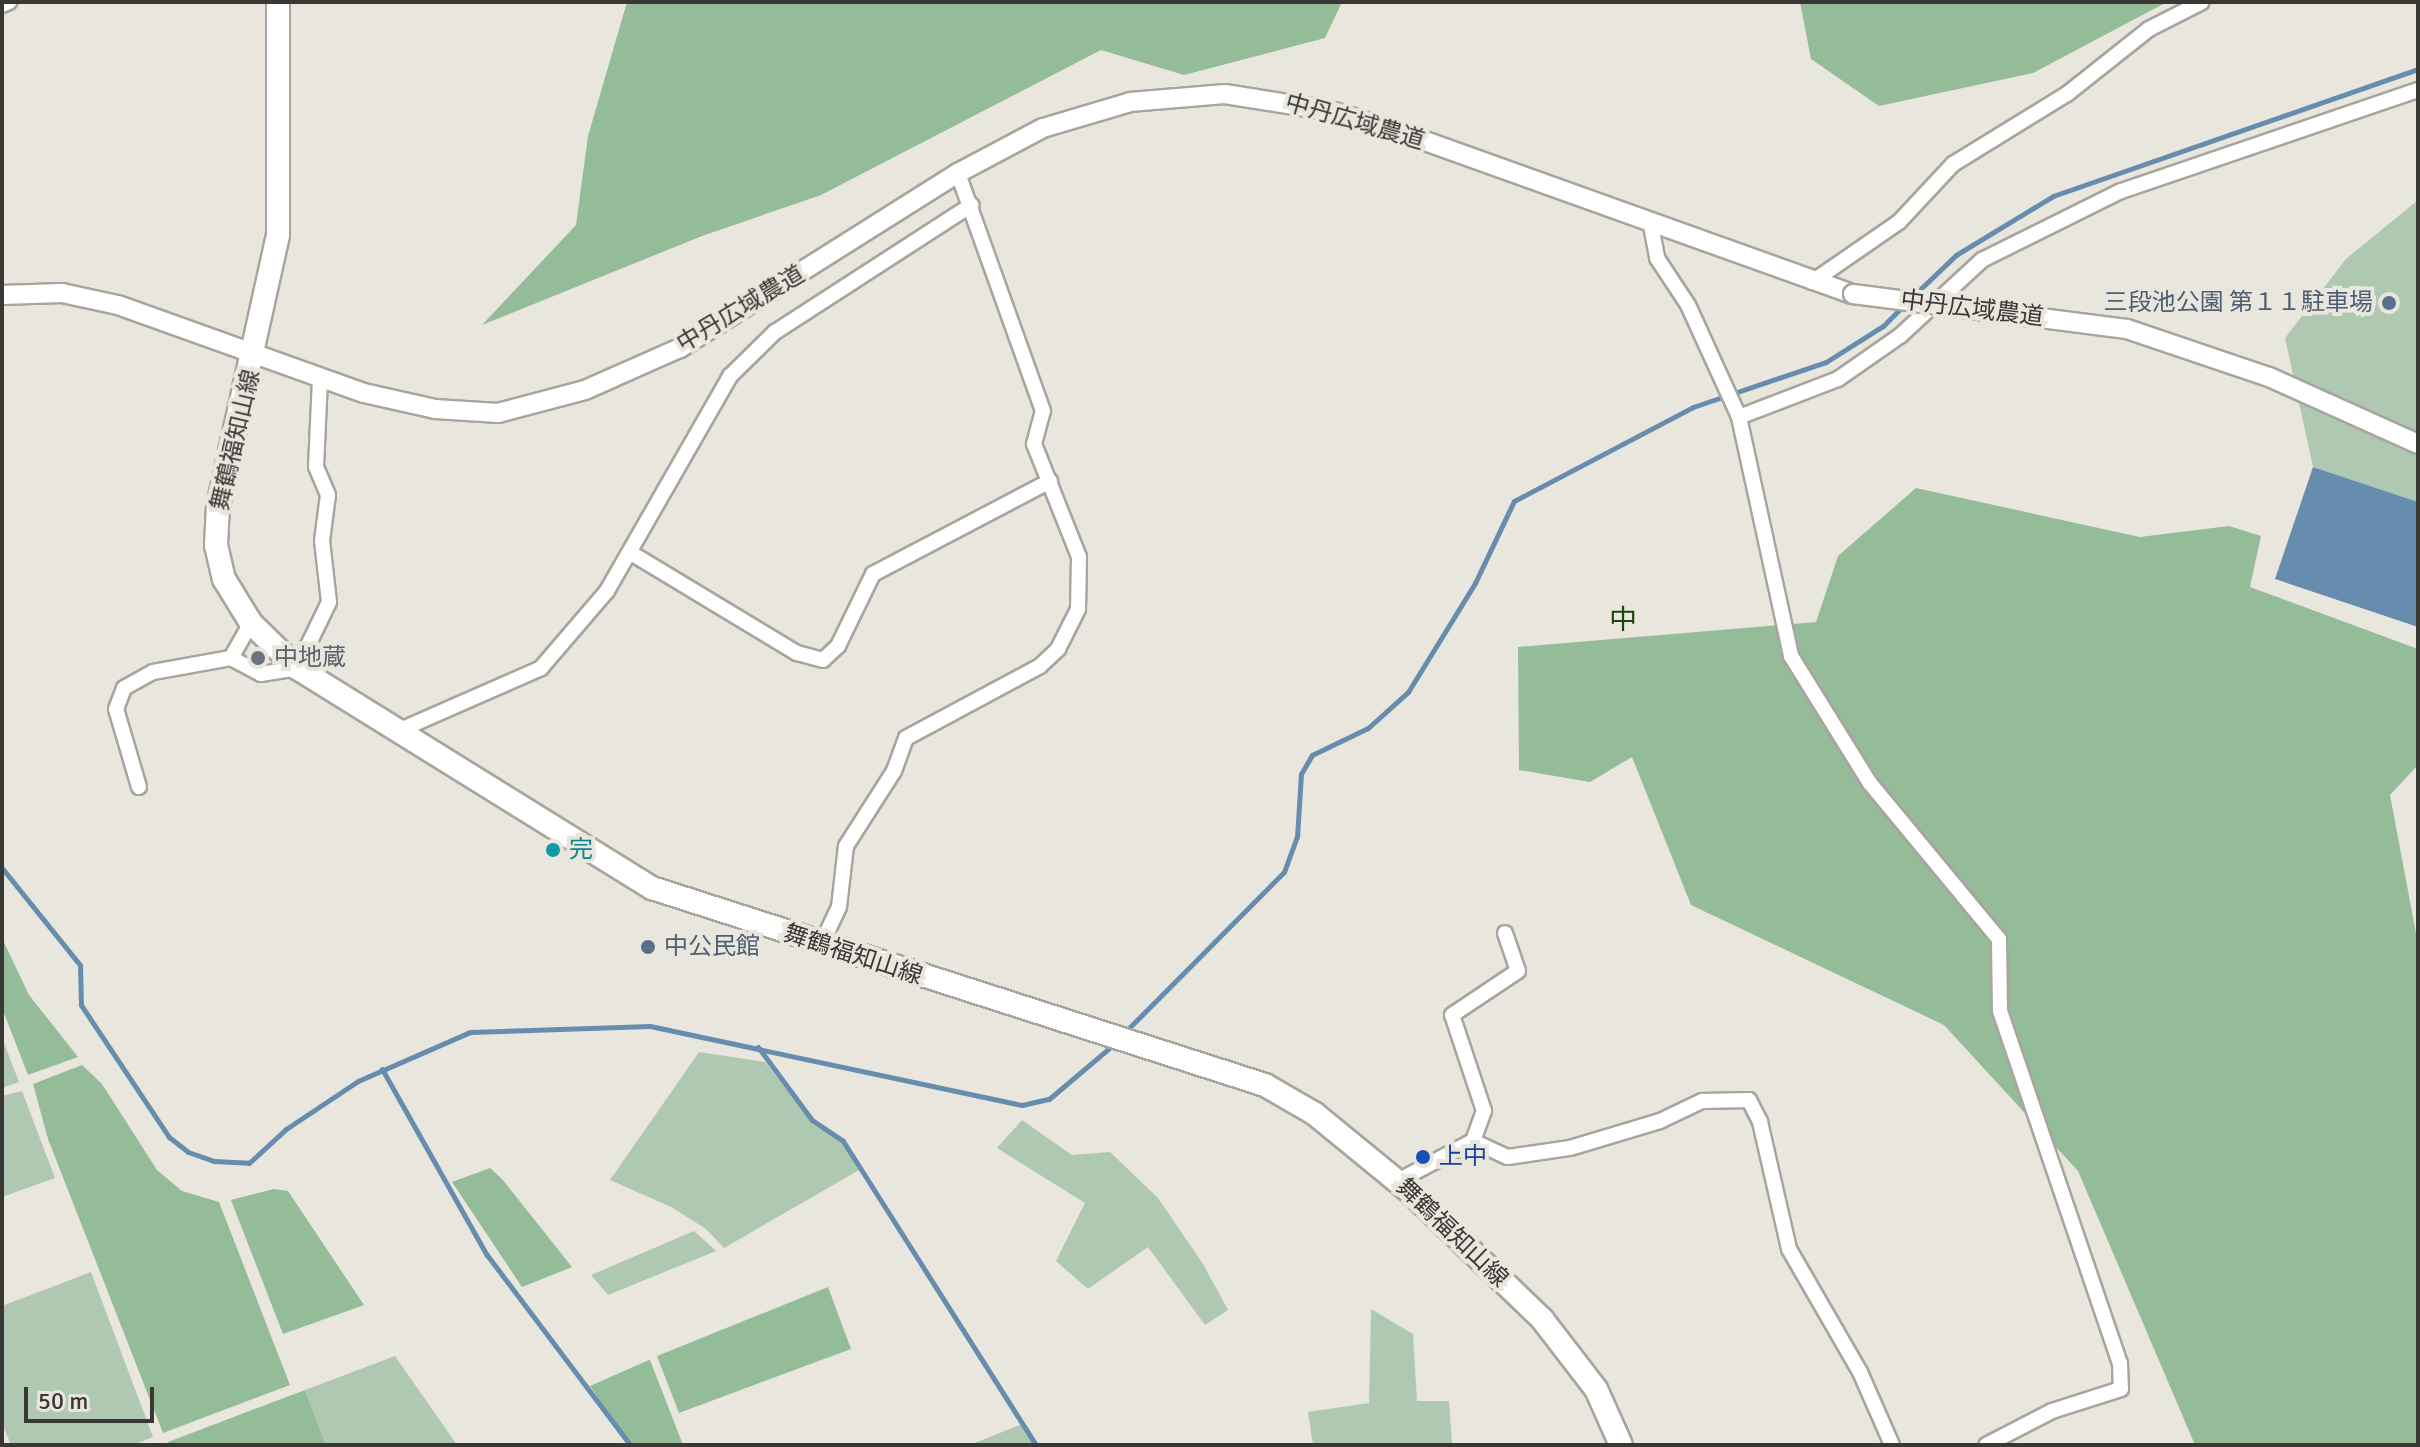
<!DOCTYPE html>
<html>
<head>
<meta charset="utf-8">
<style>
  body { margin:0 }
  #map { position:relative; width:2420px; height:1447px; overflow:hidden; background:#e9e6dd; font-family:Signika,"Noto Sans JP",sans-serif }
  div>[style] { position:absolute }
  .green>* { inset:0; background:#afc8b1 }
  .forest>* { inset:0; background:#95bc99 }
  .water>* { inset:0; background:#678dae }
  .stream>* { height:5px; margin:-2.5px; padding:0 2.5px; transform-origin:2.5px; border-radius:2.5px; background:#678dae }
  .roads { filter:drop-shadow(2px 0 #a7a59d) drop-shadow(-2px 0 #a7a59d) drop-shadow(0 2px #a7a59d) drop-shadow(0 -2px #a7a59d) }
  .minor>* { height:14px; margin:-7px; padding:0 7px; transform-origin:7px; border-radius:7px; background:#fff }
  .tertiary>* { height:18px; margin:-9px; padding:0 9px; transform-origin:9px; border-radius:9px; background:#fff }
  .primary>* { height:22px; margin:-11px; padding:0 11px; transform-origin:11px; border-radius:11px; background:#fff }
  .bridges { filter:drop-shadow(2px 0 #a7a59d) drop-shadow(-2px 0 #a7a59d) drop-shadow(0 2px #a7a59d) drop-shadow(0 -2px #a7a59d) }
  .tertiary-bridge>* { height:18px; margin:-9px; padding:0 9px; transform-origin:9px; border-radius:9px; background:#fff }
  .dots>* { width:22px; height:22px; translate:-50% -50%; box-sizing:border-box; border:4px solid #e9e6dd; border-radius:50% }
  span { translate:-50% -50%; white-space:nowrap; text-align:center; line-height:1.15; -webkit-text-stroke:8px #e9e6dd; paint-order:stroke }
  .street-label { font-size:24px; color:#393835 }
  .service-label { font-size:24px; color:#4e5e75 }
  .right { translate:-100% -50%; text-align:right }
  .left { translate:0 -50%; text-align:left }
  .worship-label { font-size:24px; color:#5b616d }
  .culture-label { font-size:24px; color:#0d838f }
  .transit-label { font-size:24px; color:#164399 }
  .quarter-label { font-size:28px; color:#19460c }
  .frame { position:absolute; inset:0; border:4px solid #393835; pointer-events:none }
  .scale { position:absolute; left:24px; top:1387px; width:130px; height:36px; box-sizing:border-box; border:4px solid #393835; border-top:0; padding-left:10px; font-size:24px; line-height:28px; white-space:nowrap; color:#393835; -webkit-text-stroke:6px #e9e6dd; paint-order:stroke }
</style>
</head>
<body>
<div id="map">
  <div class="green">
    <div style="clip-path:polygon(2418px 200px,2418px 502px,2313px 467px,2285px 338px,2346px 259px)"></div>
    <div style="clip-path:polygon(2px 1038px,19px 1082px,2px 1088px)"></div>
    <div style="clip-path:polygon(699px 1052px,765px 1062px,811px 1121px,842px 1141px,861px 1169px,724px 1248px,706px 1229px,671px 1207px,610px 1180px)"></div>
    <div style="clip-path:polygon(22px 1091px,55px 1178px,2px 1197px,2px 1096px)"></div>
    <div style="clip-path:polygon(1022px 1120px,1072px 1155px,1110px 1152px,1158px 1198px,1203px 1264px,1228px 1310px,1205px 1325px,1148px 1247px,1088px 1289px,1056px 1261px,1085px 1203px,997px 1148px)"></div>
    <div style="clip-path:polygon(694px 1231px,716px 1251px,608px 1295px,591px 1275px)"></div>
    <div style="clip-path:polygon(91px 1272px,153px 1437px,133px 1445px,11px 1445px,2px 1423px,2px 1306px)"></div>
    <div style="clip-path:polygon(1371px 1309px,1413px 1334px,1417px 1401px,1449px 1401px,1452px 1445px,1313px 1445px,1308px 1412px,1369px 1403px)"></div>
    <div style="clip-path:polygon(395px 1356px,457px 1445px,326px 1445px,305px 1390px)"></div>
    <div style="clip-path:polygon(1022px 1424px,1035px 1445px,970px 1445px)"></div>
  </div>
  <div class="forest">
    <div style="clip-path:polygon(627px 2px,1342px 2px,1325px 38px,1184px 75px,1101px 50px,821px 195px,702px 236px,482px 325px,576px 225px,588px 136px)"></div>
    <div style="clip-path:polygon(1800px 2px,2167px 2px,2033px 73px,1879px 106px,1811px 59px)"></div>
    <div style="clip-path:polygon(1916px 488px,2140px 537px,2229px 526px,2261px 536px,2250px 587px,2418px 649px,2418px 765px,2390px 795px,2418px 944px,2418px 1445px,2195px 1445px,2078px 1171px,1944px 1025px,1691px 905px,1632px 757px,1590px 782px,1519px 770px,1518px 647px,1816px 622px,1838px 556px)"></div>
    <div style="clip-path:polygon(2px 938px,29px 995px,78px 1057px,28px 1075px,2px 1008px)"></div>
    <div style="clip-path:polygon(82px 1065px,102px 1084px,157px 1170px,182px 1191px,219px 1202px,290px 1385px,163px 1433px,48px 1139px,33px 1084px)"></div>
    <div style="clip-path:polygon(490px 1168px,502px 1179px,572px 1267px,522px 1287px,452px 1182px)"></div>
    <div style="clip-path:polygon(274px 1189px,288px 1191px,364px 1305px,283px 1334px,231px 1200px)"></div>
    <div style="clip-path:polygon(828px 1287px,851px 1349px,679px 1413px,657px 1356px)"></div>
    <div style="clip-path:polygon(649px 1360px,650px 1360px,683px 1445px,629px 1445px,590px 1386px)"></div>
    <div style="clip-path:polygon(305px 1390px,326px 1445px,166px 1445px,168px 1442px)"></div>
  </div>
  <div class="water">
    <div style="clip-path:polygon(2313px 467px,2418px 502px,2418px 627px,2275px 579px)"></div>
  </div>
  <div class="stream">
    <div style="left:1912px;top:297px;width:61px;rotate:-43.7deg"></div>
    <div style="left:1956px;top:255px;width:114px;rotate:-31.3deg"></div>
    <div style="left:2053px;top:196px;width:386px;rotate:-19.2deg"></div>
    <div style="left:2px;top:868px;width:124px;rotate:51.2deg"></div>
    <div style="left:80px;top:965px;width:40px;rotate:88.6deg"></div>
    <div style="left:81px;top:1005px;width:159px;rotate:56.3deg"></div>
    <div style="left:169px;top:1137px;width:24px;rotate:38deg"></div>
    <div style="left:188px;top:1152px;width:28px;rotate:19deg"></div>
    <div style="left:214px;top:1161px;width:35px;rotate:3deg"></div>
    <div style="left:249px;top:1163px;width:50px;rotate:-42.6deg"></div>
    <div style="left:286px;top:1129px;width:87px;rotate:-33.7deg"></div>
    <div style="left:358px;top:1081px;width:122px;rotate:-23.6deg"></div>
    <div style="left:470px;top:1032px;width:180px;rotate:-1.9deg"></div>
    <div style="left:650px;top:1026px;width:380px;rotate:12deg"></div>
    <div style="left:1022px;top:1105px;width:28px;rotate:-13deg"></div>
    <div style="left:1049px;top:1099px;width:85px;rotate:-40.2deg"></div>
    <div style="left:1123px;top:1034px;width:228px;rotate:-45.2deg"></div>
    <div style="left:1284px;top:872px;width:37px;rotate:-70deg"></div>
    <div style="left:1297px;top:837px;width:63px;rotate:-86.4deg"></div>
    <div style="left:1301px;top:774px;width:22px;rotate:-60deg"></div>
    <div style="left:1312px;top:755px;width:62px;rotate:-25.7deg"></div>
    <div style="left:1368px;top:728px;width:54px;rotate:-42deg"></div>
    <div style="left:1408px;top:692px;width:128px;rotate:-58.4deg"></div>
    <div style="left:1475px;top:583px;width:91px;rotate:-64.6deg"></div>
    <div style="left:1514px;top:501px;width:202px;rotate:-27.7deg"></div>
    <div style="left:1693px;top:407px;width:140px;rotate:-18.7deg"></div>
    <div style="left:1826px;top:362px;width:67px;rotate:-32.3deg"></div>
    <div style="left:1883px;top:326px;width:31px;rotate:-45deg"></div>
    <div style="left:758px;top:1047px;width:91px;rotate:53.5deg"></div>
    <div style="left:812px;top:1120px;width:37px;rotate:34deg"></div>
    <div style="left:843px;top:1141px;width:360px;rotate:57.6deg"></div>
    <div style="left:382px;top:1069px;width:214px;rotate:60.6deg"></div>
    <div style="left:487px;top:1255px;width:238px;rotate:53deg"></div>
  </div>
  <div class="roads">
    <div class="minor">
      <div style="left:2px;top:5px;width:8px;rotate:-23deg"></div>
      <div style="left:1651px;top:226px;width:33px;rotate:79deg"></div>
      <div style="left:1657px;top:258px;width:56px;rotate:56.6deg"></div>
      <div style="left:1688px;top:305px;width:123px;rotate:65.5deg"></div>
      <div style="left:1739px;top:417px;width:245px;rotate:77.7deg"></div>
      <div style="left:1791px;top:656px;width:148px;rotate:58.2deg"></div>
      <div style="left:1869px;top:782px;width:204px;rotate:50.4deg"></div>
      <div style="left:1999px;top:939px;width:72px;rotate:89.2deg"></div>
      <div style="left:2000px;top:1011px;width:372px;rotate:71.2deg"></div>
      <div style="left:2120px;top:1363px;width:26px;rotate:88deg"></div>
      <div style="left:2121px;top:1389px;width:72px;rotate:162.3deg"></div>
      <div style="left:2052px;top:1411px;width:74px;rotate:152.7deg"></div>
      <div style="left:1812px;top:282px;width:106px;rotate:-34.6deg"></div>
      <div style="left:1899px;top:222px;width:79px;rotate:-47deg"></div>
      <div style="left:1953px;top:164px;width:134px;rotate:-31.6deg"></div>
      <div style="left:2067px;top:94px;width:105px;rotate:-38.4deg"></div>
      <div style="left:2149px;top:29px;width:59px;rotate:-27deg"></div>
      <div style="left:1739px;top:417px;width:106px;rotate:-21deg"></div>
      <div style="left:1838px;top:379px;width:77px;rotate:-34.9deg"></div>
      <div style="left:1901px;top:335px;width:110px;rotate:-42.8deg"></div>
      <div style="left:1982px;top:260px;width:155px;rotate:-26.4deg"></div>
      <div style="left:2121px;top:191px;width:314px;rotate:-18.8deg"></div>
      <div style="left:631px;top:553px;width:194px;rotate:31.1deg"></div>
      <div style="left:797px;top:653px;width:27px;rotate:15deg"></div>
      <div style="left:823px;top:660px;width:21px;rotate:-43deg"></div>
      <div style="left:838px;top:646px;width:80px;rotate:-64.1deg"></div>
      <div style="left:873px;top:574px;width:200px;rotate:-27.7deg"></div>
      <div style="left:231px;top:658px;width:34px;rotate:28deg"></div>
      <div style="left:261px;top:674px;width:36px;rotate:-9deg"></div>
      <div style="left:297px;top:668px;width:73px;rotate:-64.1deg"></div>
      <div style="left:329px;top:602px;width:61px;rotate:-96.5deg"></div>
      <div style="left:322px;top:541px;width:46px;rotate:-82.6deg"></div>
      <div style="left:328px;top:495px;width:30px;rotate:-113deg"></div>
      <div style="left:316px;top:467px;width:88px;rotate:-87.4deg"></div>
      <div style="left:400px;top:730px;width:154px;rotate:-23.7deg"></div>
      <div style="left:541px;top:668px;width:101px;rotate:-49.4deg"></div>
      <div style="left:607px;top:591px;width:248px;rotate:-60.2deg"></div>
      <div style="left:730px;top:376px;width:63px;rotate:-44.4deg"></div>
      <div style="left:775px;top:332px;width:234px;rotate:-32.9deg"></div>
      <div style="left:139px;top:787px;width:81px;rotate:-106.4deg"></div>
      <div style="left:116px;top:709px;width:22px;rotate:-69deg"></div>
      <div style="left:124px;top:688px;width:33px;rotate:-29deg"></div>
      <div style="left:153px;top:672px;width:79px;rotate:-10.2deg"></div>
      <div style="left:231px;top:658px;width:40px;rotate:-60.3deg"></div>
      <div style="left:821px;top:945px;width:42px;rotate:-64.7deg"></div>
      <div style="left:839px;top:907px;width:61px;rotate:-83.5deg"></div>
      <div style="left:846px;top:846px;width:89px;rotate:-57.4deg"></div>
      <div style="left:894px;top:771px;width:35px;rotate:-70deg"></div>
      <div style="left:906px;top:738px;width:152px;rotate:-28.2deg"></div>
      <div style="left:1040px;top:666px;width:25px;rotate:-43deg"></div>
      <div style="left:1058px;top:649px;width:45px;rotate:-63.4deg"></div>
      <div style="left:1078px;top:609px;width:52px;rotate:-88.9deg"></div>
      <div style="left:1079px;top:557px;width:122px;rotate:-111.7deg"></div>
      <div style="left:1034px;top:444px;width:34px;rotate:-75deg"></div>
      <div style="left:1043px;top:411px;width:253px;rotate:-109.7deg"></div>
      <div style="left:1473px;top:1141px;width:38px;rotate:25deg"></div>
      <div style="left:1508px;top:1157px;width:63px;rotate:-8.3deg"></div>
      <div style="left:1570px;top:1148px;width:94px;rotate:-16.7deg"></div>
      <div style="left:1660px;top:1121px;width:47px;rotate:-25.5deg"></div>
      <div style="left:1702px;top:1101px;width:47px;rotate:-1.2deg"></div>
      <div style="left:1749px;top:1100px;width:25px;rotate:63deg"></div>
      <div style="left:1760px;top:1122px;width:130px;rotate:77.1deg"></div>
      <div style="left:1789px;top:1249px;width:142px;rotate:60deg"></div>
      <div style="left:1860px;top:1372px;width:80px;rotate:66.3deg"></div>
      <div style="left:1398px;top:1181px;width:85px;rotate:-28.1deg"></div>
      <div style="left:1473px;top:1141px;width:32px;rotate:-70deg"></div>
      <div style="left:1484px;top:1111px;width:101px;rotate:-108.4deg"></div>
      <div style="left:1452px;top:1015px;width:79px;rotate:-33.7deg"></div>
      <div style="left:1518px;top:971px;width:40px;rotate:-108.9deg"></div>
    </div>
    <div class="tertiary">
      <div style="left:2px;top:295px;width:60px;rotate:-1.9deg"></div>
      <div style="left:62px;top:293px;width:57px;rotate:12.1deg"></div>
      <div style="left:118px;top:305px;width:261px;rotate:19.7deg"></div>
      <div style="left:364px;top:393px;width:73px;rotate:12.7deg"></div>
      <div style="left:435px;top:409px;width:63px;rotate:3.6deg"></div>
      <div style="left:498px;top:413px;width:90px;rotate:-14.8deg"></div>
      <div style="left:585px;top:390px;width:104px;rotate:-23.9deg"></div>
      <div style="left:680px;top:348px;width:328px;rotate:-32.2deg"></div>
      <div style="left:958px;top:173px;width:96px;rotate:-27.9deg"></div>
      <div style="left:1043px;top:128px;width:91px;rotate:-16.6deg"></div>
      <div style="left:1130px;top:102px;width:95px;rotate:-4.8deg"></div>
      <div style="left:1225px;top:94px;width:107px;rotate:9.1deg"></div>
      <div style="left:1331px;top:111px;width:72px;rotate:16.9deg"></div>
      <div style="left:1400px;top:132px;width:481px;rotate:19.7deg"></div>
      <div style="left:1955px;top:307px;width:173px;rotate:7.3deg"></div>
      <div style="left:2127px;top:329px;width:150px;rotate:18.7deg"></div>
      <div style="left:2269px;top:377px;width:163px;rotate:24.2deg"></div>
    </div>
    <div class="primary">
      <div style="left:278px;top:2px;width:233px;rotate:90deg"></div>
      <div style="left:278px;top:235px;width:278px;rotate:102.5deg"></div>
      <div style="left:218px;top:506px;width:39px;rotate:93deg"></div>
      <div style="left:216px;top:545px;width:35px;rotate:77deg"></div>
      <div style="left:224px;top:579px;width:52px;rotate:58.5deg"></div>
      <div style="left:251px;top:623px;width:64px;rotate:44.4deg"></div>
      <div style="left:297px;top:668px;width:418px;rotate:31.8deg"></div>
      <div style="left:652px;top:888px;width:644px;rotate:17.82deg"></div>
      <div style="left:1265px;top:1085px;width:58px;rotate:30.1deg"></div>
      <div style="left:1315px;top:1114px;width:120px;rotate:39.3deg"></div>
      <div style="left:1408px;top:1190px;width:186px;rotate:43.9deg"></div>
      <div style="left:1542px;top:1319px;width:88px;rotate:52.4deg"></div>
      <div style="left:1596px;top:1389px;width:61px;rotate:65.9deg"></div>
    </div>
  </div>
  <div class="bridges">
    <div class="tertiary-bridge">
      <div style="left:1853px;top:294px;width:103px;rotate:7.3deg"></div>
    </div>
  </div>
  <div class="dots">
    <div style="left:2389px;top:303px;background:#5c6f8a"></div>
    <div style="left:258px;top:658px;background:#6b7280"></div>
    <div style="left:553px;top:850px;background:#0f9aa8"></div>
    <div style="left:648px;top:947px;background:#5c6f8a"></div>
    <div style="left:1423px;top:1157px;background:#1a4fb4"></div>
  </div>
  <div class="street-label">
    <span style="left:1355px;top:122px;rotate:16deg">中丹広域農道</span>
    <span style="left:741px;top:309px;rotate:-31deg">中丹広域農道</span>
    <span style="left:1972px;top:309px;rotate:7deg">中丹広域農道</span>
    <span style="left:236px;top:440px;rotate:-77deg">舞鶴福知山線</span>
    <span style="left:853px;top:955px;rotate:18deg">舞鶴福知山線</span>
    <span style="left:1452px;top:1233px;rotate:44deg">舞鶴福知山線</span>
  </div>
  <div class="service-label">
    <span class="right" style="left:2373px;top:303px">三段池公園 第１１駐車場</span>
    <span class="left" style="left:664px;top:947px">中公民館</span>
  </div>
  <div class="worship-label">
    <span class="left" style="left:274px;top:658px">中地蔵</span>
  </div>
  <div class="culture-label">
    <span class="left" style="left:569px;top:850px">完</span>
  </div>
  <div class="transit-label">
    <span class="left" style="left:1439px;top:1157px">上中</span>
  </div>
  <div class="quarter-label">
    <span style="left:1623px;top:620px">中</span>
  </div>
  <div class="frame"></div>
  <div class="scale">50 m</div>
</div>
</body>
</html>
